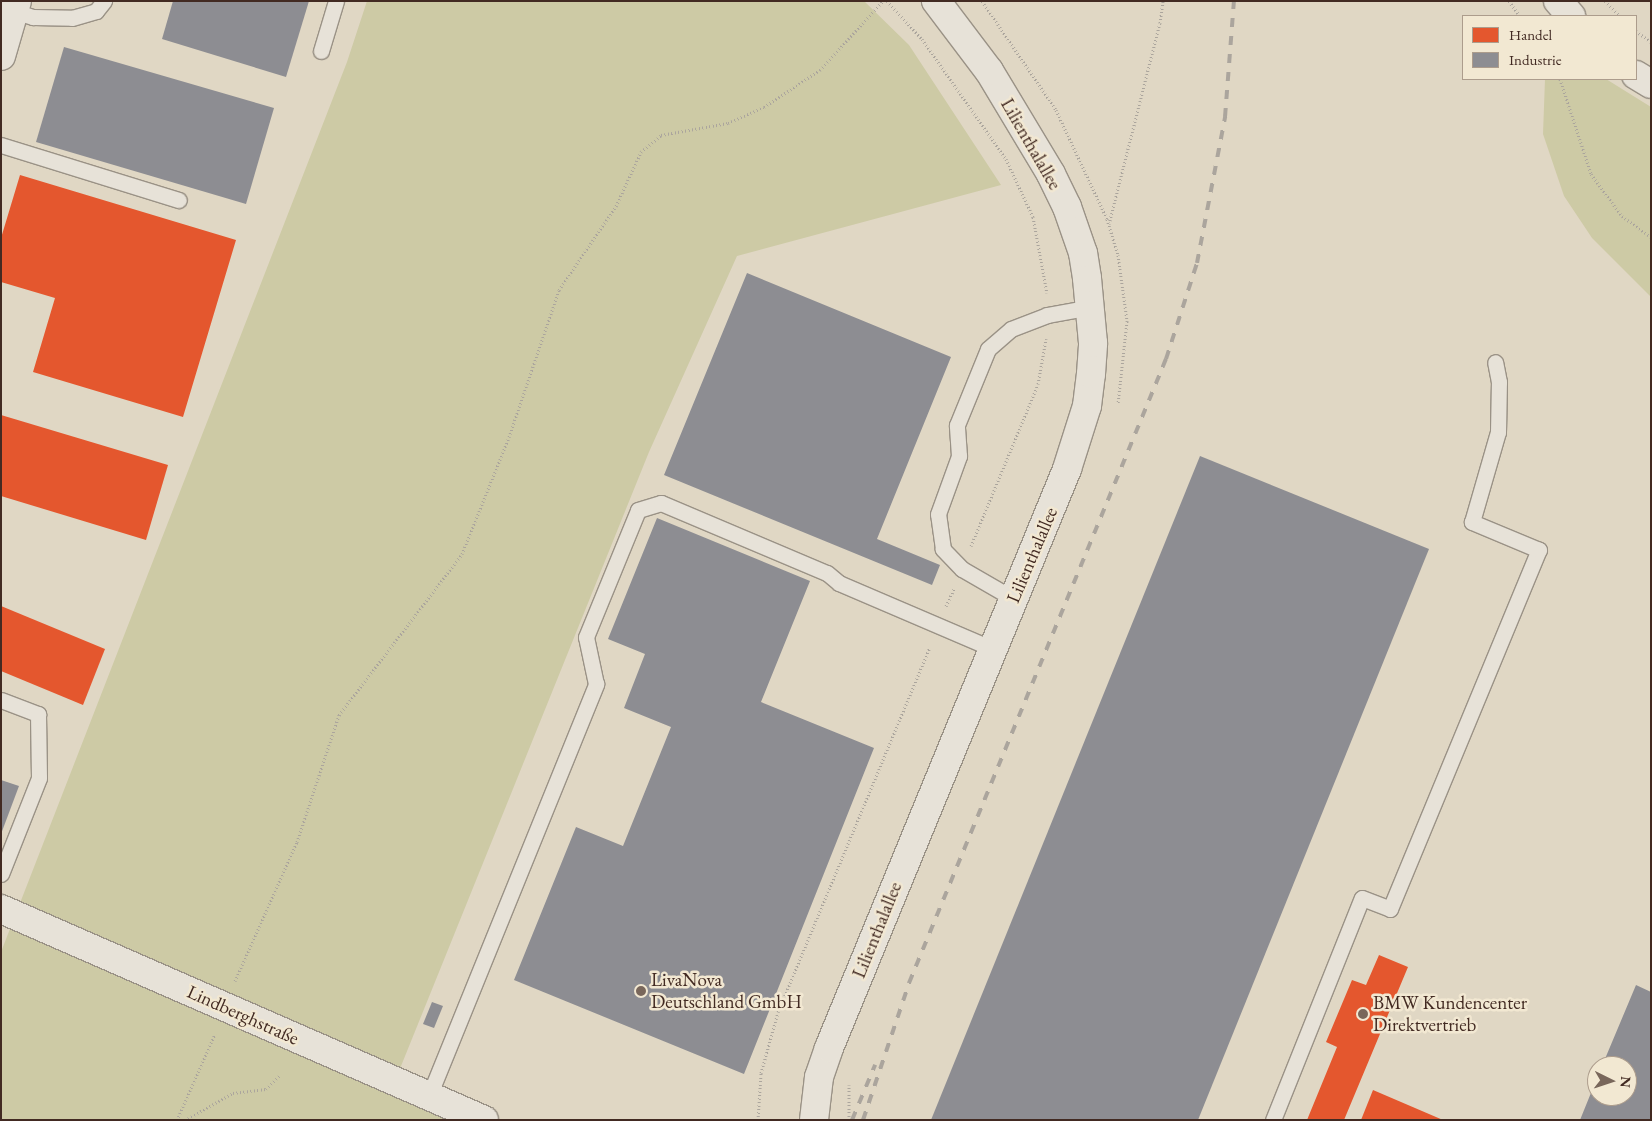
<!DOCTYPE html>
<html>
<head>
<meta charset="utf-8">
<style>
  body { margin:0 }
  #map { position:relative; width:1652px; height:1121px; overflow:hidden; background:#e0d7c4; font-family:"EB Garamond",serif }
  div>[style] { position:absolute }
  .green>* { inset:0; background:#cdcaa5 }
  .shops>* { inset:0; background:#e4572e }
  .industry>* { inset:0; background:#8d8d92 }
  .path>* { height:3px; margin-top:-1.5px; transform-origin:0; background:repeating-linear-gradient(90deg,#aba59d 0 1px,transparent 0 3.5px) }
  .roads { filter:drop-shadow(1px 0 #9a9286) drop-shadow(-1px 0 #9a9286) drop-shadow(0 1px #9a9286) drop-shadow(0 -1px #9a9286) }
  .lane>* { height:15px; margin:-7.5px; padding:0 7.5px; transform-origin:7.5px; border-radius:7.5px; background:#e7e2d8 }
  .street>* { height:28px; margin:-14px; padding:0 14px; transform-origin:14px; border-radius:14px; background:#e7e2d8 }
  .rail>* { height:4px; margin-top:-2px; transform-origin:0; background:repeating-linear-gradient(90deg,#aba59d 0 9px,transparent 0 18px) }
  .dots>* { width:14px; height:14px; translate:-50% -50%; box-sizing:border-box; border:2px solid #f2e8d2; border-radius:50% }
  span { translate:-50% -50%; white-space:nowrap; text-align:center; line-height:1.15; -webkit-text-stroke:5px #f2e8d2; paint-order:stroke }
  .street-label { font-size:19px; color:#422a22 }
  .poi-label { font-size:19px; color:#422a22 }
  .left { translate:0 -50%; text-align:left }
  .frame { position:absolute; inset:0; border:2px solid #422a22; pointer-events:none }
  .legend { position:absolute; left:1462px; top:15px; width:175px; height:65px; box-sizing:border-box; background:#f2e8d2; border:1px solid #ac9c8c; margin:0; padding:6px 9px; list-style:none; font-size:15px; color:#422a22 }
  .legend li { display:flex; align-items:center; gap:10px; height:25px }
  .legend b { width:25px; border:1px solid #ac9c8c }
  .north { position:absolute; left:1587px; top:1056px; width:50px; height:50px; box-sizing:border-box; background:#f2e8d2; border:1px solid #ac9c8c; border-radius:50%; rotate:94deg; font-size:14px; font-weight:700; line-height:20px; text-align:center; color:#422a22 }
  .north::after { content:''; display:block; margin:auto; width:18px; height:22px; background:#79675b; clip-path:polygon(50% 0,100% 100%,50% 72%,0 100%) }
</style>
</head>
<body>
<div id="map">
  <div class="green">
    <div style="clip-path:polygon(367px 1px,864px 1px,909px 45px,1001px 185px,737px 256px,649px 452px,397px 1076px,464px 1120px,1px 1120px,1px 952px,347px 62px)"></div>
    <div style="clip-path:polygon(1545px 79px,1606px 79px,1651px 107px,1651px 297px,1592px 238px,1564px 196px,1543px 134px)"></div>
  </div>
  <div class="shops">
    <div style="clip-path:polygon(20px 175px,236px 240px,183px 417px,33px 372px,55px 298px,1px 282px,1px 238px)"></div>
    <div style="clip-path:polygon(1px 415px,168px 465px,146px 540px,1px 496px)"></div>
    <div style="clip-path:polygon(1px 606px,105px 649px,83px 705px,1px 671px)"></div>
    <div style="clip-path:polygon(1379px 955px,1408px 967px,1344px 1120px,1307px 1120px,1337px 1047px,1326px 1042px,1352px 980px,1366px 985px)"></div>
    <div style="clip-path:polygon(1373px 1090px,1443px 1120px,1361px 1120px)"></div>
  </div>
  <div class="industry">
    <div style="clip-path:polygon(173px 1px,309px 1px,286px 77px,162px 39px)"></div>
    <div style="clip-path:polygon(64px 47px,274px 108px,246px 204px,36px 142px)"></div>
    <div style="clip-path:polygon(747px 273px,951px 357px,877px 539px,940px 565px,932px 585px,664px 475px)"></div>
    <div style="clip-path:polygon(1200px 456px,1429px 549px,1198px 1120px,931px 1120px)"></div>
    <div style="clip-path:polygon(657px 518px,810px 581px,761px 702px,874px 748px,744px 1074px,514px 980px,576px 827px,623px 846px,671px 727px,624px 708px,645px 654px,608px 639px)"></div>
    <div style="clip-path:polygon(1px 780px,19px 786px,1px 834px)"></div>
    <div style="clip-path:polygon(1636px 985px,1651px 992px,1651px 1120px,1580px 1120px,1597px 1078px,1597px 1096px,1627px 1096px,1627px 1066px,1602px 1066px)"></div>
    <div style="clip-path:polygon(432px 1002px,443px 1006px,434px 1028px,423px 1024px)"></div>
  </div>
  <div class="path">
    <div style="left:887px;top:1px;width:52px;rotate:47.4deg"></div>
    <div style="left:922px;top:39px;width:146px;rotate:55deg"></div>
    <div style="left:1006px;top:159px;width:64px;rotate:65deg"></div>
    <div style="left:1033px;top:217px;width:77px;rotate:79.6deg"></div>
    <div style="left:982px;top:1px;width:132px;rotate:55.8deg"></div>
    <div style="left:1056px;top:110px;width:120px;rotate:64.9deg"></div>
    <div style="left:1107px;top:219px;width:38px;rotate:73deg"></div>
    <div style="left:1118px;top:255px;width:67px;rotate:82.2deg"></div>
    <div style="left:1127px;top:321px;width:83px;rotate:96.2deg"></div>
    <div style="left:1509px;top:1px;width:19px;rotate:54deg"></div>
    <div style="left:1605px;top:1px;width:21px;rotate:45deg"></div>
    <div style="left:1636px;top:31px;width:19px;rotate:36deg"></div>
    <div style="left:1560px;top:79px;width:100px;rotate:71.9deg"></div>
    <div style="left:1591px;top:174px;width:52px;rotate:53.6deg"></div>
    <div style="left:1622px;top:216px;width:36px;rotate:36deg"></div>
    <div style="left:1109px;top:224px;width:207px;rotate:-75.8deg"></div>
    <div style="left:1160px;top:23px;width:22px;rotate:-82deg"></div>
    <div style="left:971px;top:546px;width:175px;rotate:-67.5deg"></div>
    <div style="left:1038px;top:384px;width:46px;rotate:-79.9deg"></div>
    <div style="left:946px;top:606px;width:19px;rotate:-65deg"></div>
    <div style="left:235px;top:981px;width:152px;rotate:-66deg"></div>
    <div style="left:297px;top:842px;width:134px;rotate:-71.7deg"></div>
    <div style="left:339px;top:715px;width:203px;rotate:-52.6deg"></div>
    <div style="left:462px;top:554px;width:126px;rotate:-68.1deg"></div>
    <div style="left:509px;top:437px;width:155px;rotate:-71.2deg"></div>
    <div style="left:559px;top:290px;width:102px;rotate:-55.8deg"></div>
    <div style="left:616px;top:206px;width:60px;rotate:-65.2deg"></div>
    <div style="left:641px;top:152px;width:26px;rotate:-40deg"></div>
    <div style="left:661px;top:135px;width:68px;rotate:-10.2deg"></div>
    <div style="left:728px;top:123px;width:39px;rotate:-24deg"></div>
    <div style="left:764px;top:107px;width:67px;rotate:-33.5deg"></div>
    <div style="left:820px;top:70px;width:93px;rotate:-47.6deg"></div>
    <div style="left:177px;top:1120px;width:94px;rotate:-66.2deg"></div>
    <div style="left:185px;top:1120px;width:55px;rotate:-29.4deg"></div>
    <div style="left:233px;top:1093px;width:33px;rotate:-7deg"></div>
    <div style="left:266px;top:1089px;width:20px;rotate:-45deg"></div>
    <div style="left:758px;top:1120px;width:47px;rotate:-86.3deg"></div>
    <div style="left:761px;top:1073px;width:63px;rotate:-74.4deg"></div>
    <div style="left:778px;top:1012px;width:395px;rotate:-67.4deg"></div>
    <div style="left:849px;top:1120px;width:35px;rotate:-90deg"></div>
  </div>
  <div class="roads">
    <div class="lane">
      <div style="left:14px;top:11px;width:20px;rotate:18deg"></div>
      <div style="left:33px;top:17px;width:39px;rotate:1deg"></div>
      <div style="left:72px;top:18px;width:25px;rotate:-16deg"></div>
      <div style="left:96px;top:11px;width:13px;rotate:-51deg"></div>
      <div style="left:321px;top:51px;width:52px;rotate:-73.3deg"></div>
      <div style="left:1px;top:145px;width:186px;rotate:17.2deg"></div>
      <div style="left:1014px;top:599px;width:60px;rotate:-150deg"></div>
      <div style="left:962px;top:569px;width:28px;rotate:-134deg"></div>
      <div style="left:943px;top:549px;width:35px;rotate:-98deg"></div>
      <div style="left:938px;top:514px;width:62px;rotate:-70.1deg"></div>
      <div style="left:959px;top:456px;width:31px;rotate:-94deg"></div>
      <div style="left:957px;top:425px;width:82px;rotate:-67.8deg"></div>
      <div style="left:988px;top:349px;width:30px;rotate:-41deg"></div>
      <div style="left:1011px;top:329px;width:39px;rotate:-21deg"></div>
      <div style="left:1047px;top:315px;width:45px;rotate:-10.3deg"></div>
      <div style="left:1px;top:700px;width:40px;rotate:21deg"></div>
      <div style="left:38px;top:714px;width:64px;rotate:89.1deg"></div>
      <div style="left:39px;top:778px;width:103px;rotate:111.6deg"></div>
      <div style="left:429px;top:1096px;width:445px;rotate:-67.9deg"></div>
      <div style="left:596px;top:684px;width:48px;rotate:-102deg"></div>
      <div style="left:586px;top:637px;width:137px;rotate:-67.7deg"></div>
      <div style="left:638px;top:510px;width:24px;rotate:-17deg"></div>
      <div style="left:661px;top:503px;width:180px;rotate:22.9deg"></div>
      <div style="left:827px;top:573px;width:16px;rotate:40deg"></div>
      <div style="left:839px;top:583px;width:168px;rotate:23.2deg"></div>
      <div style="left:1273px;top:1120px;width:239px;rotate:-68.2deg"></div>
      <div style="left:1362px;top:898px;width:30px;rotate:21deg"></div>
      <div style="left:1390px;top:909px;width:389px;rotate:-67.5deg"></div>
      <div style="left:1539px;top:550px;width:73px;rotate:-157.3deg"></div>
      <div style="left:1472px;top:522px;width:94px;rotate:-73.9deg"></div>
      <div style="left:1498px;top:432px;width:50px;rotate:-88.9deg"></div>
      <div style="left:1499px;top:382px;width:20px;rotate:-101deg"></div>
    </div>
    <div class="street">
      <div style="left:1558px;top:1px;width:20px;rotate:49deg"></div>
      <div style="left:1px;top:56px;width:57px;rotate:-73.8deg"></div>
      <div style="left:1636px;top:75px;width:17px;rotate:31deg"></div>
      <div style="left:1px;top:909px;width:527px;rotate:23.6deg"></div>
      <div style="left:814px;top:1120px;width:43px;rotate:-83.4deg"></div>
      <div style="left:819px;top:1077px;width:31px;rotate:-71deg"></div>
      <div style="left:829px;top:1048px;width:626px;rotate:-67.65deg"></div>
      <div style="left:1067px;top:469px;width:66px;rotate:-72.4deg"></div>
      <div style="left:1087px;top:406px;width:32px;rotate:-83deg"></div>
      <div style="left:1091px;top:374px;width:31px;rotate:-86deg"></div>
      <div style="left:1093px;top:343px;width:65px;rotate:-95.3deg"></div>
      <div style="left:1087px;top:278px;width:25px;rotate:-99deg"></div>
      <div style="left:1083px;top:253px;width:49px;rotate:-109.2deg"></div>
      <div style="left:1067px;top:207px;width:37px;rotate:-116deg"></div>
      <div style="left:1051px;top:174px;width:120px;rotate:-121deg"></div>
      <div style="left:989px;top:71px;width:88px;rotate:-127.1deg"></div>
    </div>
  </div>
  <div class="rail">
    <div style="left:852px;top:1120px;width:60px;rotate:-67.3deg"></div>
    <div style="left:863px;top:1120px;width:145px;rotate:-71.4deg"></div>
    <div style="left:909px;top:983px;width:675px;rotate:-67.62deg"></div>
    <div style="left:1166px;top:359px;width:101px;rotate:-72.1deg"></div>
    <div style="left:1197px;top:263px;width:149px;rotate:-79.1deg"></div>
    <div style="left:1225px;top:117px;width:116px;rotate:-85.6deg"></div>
  </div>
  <div class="dots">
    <div style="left:641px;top:991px;background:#79675b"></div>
    <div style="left:1363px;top:1014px;background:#79675b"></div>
  </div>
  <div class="street-label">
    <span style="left:1031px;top:144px;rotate:60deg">Lilienthalallee</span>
    <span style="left:1032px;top:555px;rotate:-67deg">Lilienthalallee</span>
    <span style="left:877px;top:930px;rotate:-68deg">Lilienthalallee</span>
    <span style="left:243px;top:1015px;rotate:24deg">Lindberghstraße</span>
  </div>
  <div class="poi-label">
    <span class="left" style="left:651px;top:991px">LivaNova<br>Deutschland GmbH</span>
    <span class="left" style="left:1373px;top:1014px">BMW Kundencenter<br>Direktvertrieb</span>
  </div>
  <div class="frame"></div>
  <ul class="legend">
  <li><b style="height:14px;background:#e4572e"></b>Handel</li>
  <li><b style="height:14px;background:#8d8d92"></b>Industrie</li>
  </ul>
  <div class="north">N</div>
</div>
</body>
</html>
